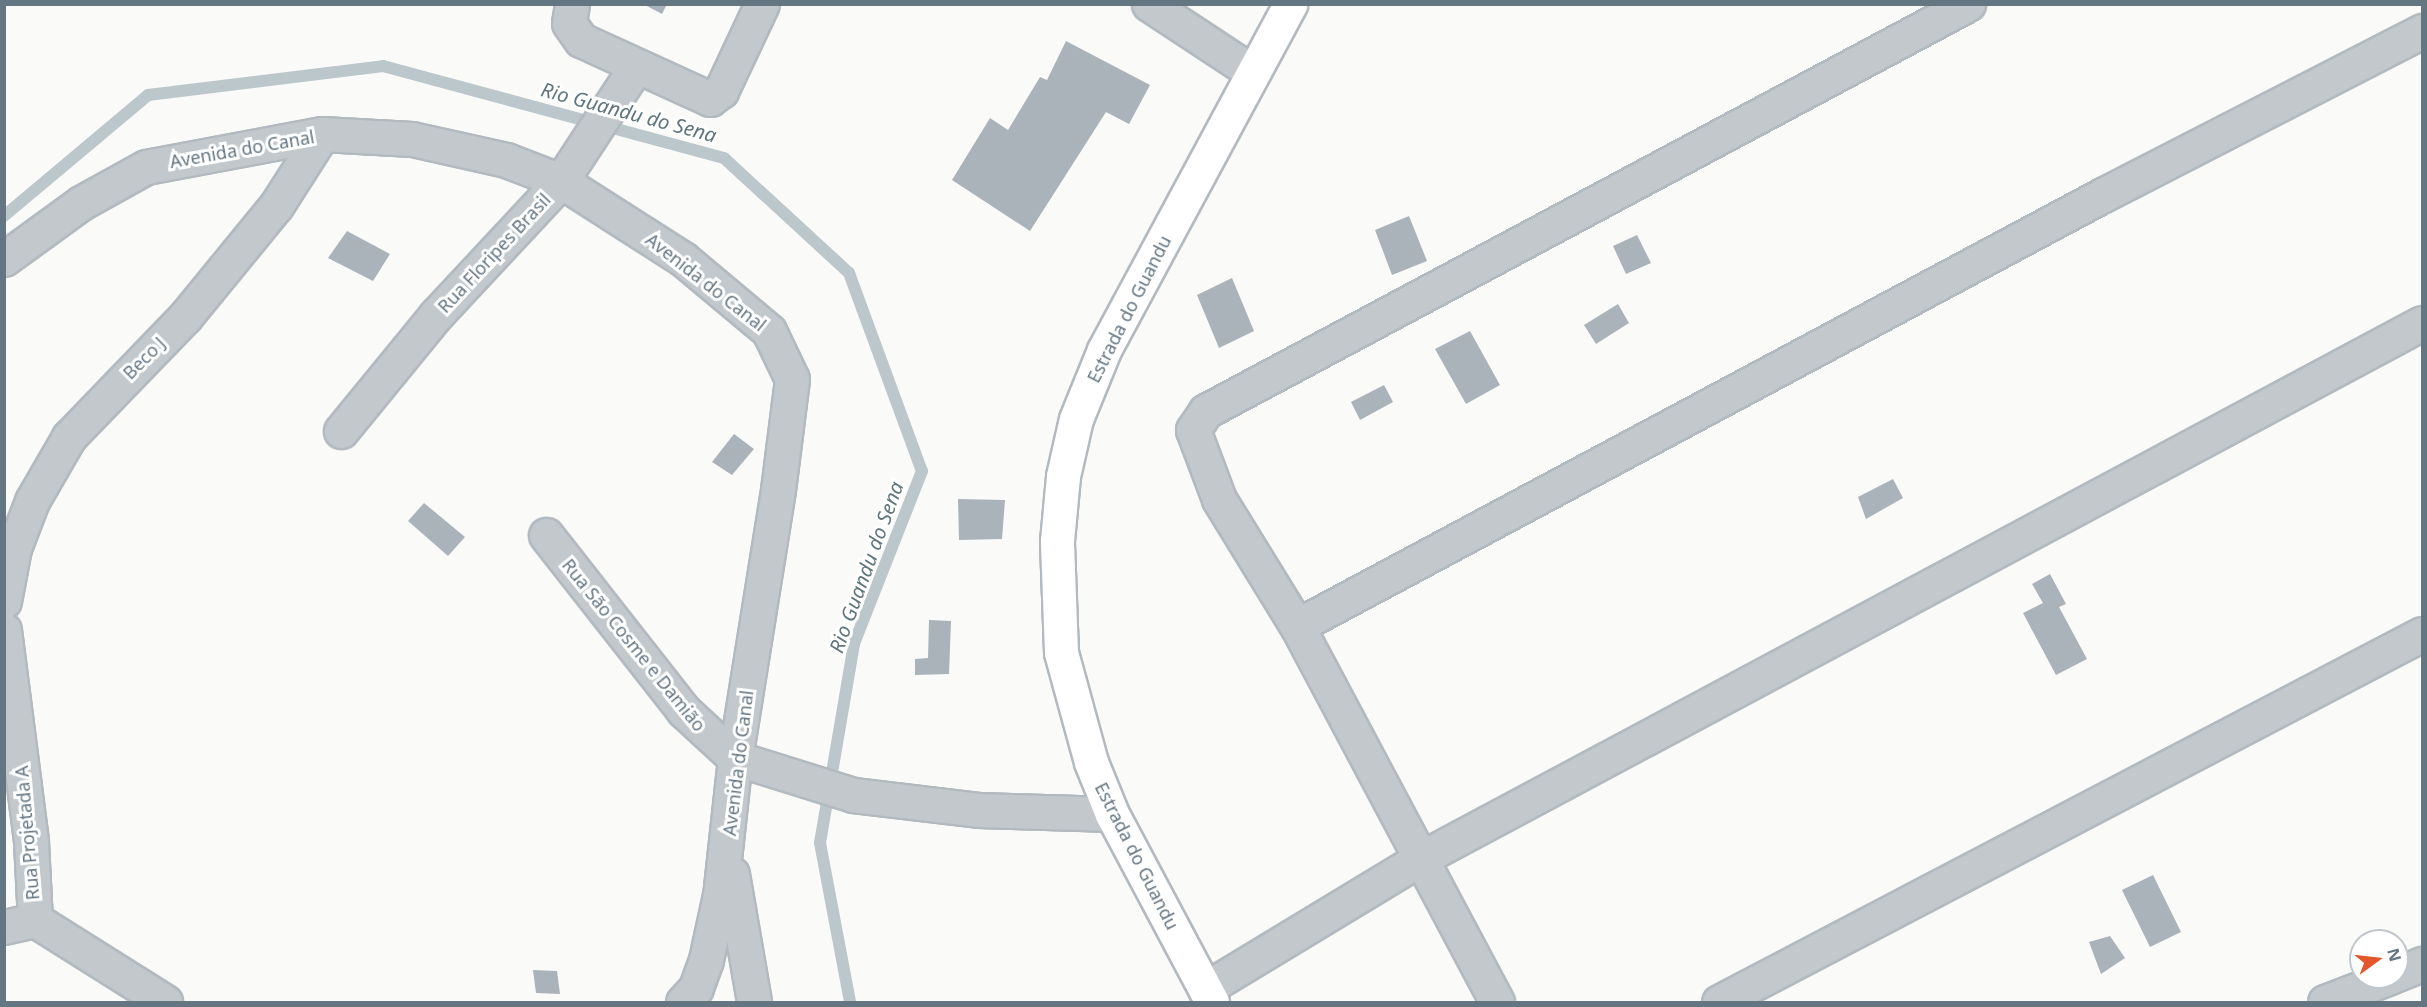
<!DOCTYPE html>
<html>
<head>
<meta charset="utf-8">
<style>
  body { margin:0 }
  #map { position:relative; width:2427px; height:1007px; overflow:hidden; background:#fafaf8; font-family:"Noto Sans",sans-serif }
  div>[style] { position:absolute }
  .stream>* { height:12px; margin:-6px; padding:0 6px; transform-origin:6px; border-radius:6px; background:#bbc7cb }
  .building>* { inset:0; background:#aab3b9 }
  .roads { filter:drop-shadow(2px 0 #b3babf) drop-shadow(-2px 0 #b3babf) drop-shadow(0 2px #b3babf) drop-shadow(0 -2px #b3babf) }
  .street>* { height:33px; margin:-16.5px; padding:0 16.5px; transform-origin:16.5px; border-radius:16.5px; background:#c3c8cc }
  .secondary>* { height:33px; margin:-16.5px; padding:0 16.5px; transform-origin:16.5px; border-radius:16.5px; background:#fff }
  span { translate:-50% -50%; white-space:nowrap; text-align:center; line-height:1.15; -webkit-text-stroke:6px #fff; paint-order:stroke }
  .street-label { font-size:18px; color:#657683 }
  .water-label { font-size:20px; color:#60757c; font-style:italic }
  .frame { position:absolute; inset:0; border:6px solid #657683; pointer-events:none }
  .north { position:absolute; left:2349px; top:929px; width:60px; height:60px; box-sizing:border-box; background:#fff; border:2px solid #c1c8cd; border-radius:50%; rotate:75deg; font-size:16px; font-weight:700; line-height:24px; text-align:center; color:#657683 }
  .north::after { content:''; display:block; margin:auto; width:21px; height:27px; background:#e4572e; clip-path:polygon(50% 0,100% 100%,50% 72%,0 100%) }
</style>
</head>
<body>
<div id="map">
  <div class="stream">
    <div style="left:4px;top:216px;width:188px;rotate:-40deg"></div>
    <div style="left:148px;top:95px;width:237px;rotate:-7deg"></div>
    <div style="left:383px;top:66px;width:353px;rotate:15.1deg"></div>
    <div style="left:724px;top:158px;width:170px;rotate:42.6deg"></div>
    <div style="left:849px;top:273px;width:211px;rotate:69.8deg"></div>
    <div style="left:922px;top:471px;width:186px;rotate:111.5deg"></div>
    <div style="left:854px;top:644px;width:202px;rotate:99.7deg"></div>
    <div style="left:820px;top:843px;width:162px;rotate:79.3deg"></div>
  </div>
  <div class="building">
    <div style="clip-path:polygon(643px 4px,667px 4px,662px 14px)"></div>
    <div style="clip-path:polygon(1066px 41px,1150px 85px,1129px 124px,1106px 112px,1030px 231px,952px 180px,990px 118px,1008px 130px,1040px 77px,1047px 80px)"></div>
    <div style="clip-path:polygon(1409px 216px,1427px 261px,1392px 275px,1375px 230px)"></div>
    <div style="clip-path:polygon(347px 231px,390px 254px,373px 281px,328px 258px)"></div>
    <div style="clip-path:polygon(1637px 235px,1651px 263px,1626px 274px,1613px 246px)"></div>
    <div style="clip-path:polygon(1232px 278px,1254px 331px,1219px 348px,1197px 295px)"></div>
    <div style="clip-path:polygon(1618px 304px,1629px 323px,1596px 344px,1584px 325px)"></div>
    <div style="clip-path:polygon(1470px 331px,1500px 385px,1466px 404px,1435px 349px)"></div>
    <div style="clip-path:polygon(1384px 385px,1393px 402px,1360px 420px,1351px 402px)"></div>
    <div style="clip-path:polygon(734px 434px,754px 449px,732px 475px,712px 462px)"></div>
    <div style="clip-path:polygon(1893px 479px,1903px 498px,1866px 519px,1858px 497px)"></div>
    <div style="clip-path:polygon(958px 499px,1005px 500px,1002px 539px,959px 540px)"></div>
    <div style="clip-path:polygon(424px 503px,465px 537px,448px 556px,408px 521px)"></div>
    <div style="clip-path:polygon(2050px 574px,2066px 604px,2059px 607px,2087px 659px,2056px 675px,2023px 613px,2043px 603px,2032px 584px)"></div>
    <div style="clip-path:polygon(929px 620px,951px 621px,949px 674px,915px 675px,915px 659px,928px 658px)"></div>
    <div style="clip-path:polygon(2153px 875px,2181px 932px,2150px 947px,2122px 890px)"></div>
    <div style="clip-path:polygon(2110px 936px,2125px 958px,2101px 974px,2089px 942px)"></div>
    <div style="clip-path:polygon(533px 970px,557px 971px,560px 994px,536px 993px)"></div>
  </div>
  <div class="roads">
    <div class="street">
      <div style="left:572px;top:4px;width:19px;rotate:99deg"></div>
      <div style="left:569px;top:23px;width:21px;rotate:55deg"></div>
      <div style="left:581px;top:40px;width:142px;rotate:24.6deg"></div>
      <div style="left:710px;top:99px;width:14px;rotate:-36deg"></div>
      <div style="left:721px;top:91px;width:96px;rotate:-64.8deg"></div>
      <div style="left:1149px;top:4px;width:123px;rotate:33.4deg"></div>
      <div style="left:4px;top:259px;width:95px;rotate:-36deg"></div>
      <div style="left:81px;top:203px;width:74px;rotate:-29deg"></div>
      <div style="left:146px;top:167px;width:179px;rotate:-10.6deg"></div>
      <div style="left:322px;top:134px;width:90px;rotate:3.2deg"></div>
      <div style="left:412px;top:139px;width:96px;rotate:12.6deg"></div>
      <div style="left:506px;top:160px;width:59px;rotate:20.9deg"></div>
      <div style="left:561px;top:181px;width:145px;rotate:32.6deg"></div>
      <div style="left:683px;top:259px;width:112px;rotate:39.9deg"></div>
      <div style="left:769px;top:331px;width:53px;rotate:64.4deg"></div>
      <div style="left:792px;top:379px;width:112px;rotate:97.2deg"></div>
      <div style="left:778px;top:490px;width:271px;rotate:99.1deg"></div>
      <div style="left:735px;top:758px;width:138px;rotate:96.2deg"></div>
      <div style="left:720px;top:895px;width:66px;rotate:102.2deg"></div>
      <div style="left:706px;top:960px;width:30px;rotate:110deg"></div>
      <div style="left:696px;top:988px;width:19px;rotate:133deg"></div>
      <div style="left:341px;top:431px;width:150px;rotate:-50.7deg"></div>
      <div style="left:436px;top:315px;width:183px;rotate:-47deg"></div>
      <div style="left:561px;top:181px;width:136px;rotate:-56.7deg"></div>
      <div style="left:546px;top:535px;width:222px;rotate:51.9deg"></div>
      <div style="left:683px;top:710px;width:71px;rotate:42.7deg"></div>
      <div style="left:735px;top:758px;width:124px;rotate:17.4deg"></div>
      <div style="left:853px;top:795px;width:126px;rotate:6.8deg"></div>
      <div style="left:978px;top:810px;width:134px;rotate:1.7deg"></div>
      <div style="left:4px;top:601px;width:54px;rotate:-79.3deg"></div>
      <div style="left:14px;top:548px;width:50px;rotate:-69deg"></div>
      <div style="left:32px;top:501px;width:74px;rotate:-60deg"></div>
      <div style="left:69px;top:437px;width:167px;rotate:-46deg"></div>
      <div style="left:185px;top:317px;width:144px;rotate:-50.7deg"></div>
      <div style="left:276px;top:206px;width:85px;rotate:-57.4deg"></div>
      <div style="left:1297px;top:626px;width:914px;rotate:-28.14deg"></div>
      <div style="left:2103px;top:195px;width:359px;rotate:-27.2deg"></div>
      <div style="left:4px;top:630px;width:214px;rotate:82.7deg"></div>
      <div style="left:31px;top:842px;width:78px;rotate:87.1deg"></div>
      <div style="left:732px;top:874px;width:130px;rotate:80.2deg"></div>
      <div style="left:35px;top:920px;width:154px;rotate:32.2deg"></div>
      <div style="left:4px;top:927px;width:32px;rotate:-13deg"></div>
      <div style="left:2397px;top:974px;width:27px;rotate:-22deg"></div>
      <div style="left:1205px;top:989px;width:249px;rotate:-31.2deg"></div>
      <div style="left:1418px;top:860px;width:1139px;rotate:-28.14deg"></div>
      <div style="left:1497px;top:1002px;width:426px;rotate:-118deg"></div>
      <div style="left:1297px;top:626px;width:149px;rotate:-121.6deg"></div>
      <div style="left:1219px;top:499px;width:74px;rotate:-110.6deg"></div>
      <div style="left:1193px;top:430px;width:23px;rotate:-56deg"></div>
      <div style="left:1206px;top:411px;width:864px;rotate:-28.11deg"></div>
      <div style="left:1719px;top:1002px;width:793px;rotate:-27.63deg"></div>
      <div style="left:2325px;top:1002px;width:70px;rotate:-21deg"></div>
    </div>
    <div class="secondary">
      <div style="left:1212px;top:1002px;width:213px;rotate:-118deg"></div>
      <div style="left:1112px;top:814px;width:56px;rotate:-112deg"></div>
      <div style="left:1091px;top:762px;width:114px;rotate:-105.3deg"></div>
      <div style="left:1061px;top:652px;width:111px;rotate:-92.1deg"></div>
      <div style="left:1057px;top:541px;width:65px;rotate:-84.7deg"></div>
      <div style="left:1063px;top:476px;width:58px;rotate:-77.2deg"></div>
      <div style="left:1076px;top:419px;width:74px;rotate:-67.9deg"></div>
      <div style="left:1104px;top:350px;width:393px;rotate:-61.7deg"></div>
    </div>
  </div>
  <div class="street-label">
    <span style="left:242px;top:149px;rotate:-10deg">Avenida do Canal</span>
    <span style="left:494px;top:253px;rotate:-47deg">Rua Floripes Brasil</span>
    <span style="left:706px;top:282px;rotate:38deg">Avenida do Canal</span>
    <span style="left:1129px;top:309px;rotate:-63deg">Estrada do Guandu</span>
    <span style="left:144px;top:358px;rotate:-45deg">Beco J</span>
    <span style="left:634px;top:645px;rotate:51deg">Rua São Cosme e Damião</span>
    <span style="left:738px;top:763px;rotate:-83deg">Avenida do Canal</span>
    <span style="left:27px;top:833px;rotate:-95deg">Rua Projetada A</span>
    <span style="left:1137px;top:856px;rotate:63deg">Estrada do Guandu</span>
  </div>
  <div class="water-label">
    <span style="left:629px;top:112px;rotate:15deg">Rio Guandu do Sena</span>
    <span style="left:866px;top:567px;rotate:-70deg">Rio Guandu do Sena</span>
  </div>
  <div class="frame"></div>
  <div class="north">N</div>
</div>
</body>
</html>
